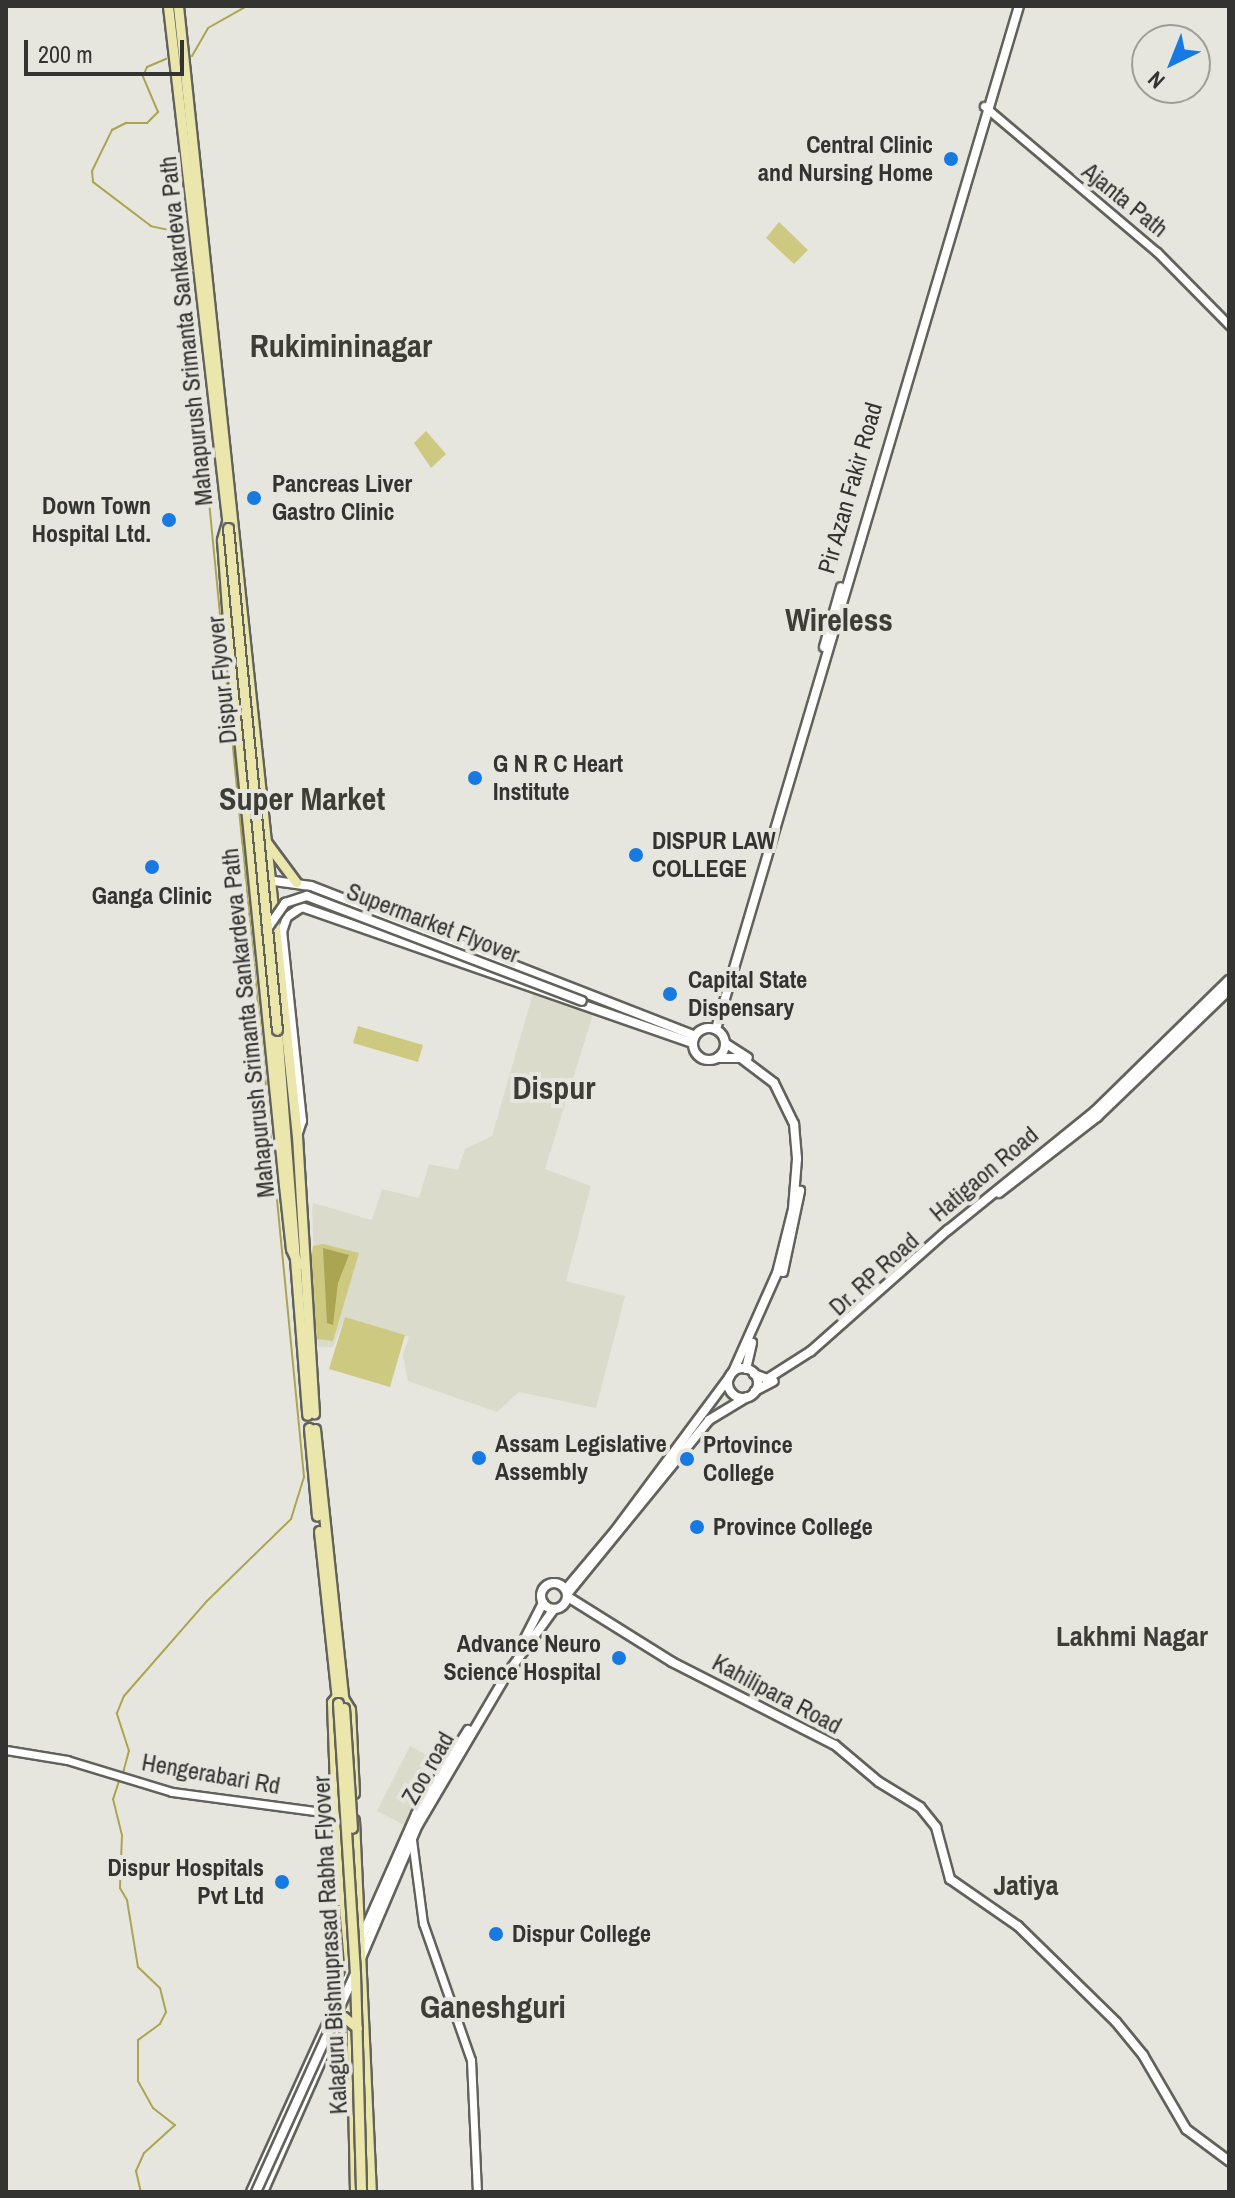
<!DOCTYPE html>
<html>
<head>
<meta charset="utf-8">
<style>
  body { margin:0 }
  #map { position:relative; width:1235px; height:2198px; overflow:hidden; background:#e6e6df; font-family:"Archivo Narrow",sans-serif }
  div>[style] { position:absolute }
  .built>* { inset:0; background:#dbdbcc }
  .green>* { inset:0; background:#cec981 }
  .water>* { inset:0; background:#aba551 }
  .stream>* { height:2px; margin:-1px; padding:0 1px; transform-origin:1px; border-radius:1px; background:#aba551 }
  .roads { filter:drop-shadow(2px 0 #62625c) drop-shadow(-2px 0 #62625c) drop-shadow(0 2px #62625c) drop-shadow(0 -2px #62625c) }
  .tertiary>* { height:7px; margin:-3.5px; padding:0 3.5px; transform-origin:3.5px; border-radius:3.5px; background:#fff }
  .secondary>* { height:8px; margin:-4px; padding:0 4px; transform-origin:4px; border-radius:4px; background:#fff }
  .secondary>.ring { margin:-4px; padding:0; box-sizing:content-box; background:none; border:8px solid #fff; border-radius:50% }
  .primary>* { height:9px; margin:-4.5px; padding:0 4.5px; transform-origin:4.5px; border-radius:4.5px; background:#eae6ac }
  .bridges { filter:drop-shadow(2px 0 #62625c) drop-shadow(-2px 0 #62625c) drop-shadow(0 2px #62625c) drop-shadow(0 -2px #62625c) }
  .secondary-bridge>* { height:8px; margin:-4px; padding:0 4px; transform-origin:4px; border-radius:4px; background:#fff }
  .primary-bridge>* { height:9px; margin:-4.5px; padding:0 4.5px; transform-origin:4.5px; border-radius:4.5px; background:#eae6ac }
  .dots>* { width:22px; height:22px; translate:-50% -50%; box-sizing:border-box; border:4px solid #e6e6df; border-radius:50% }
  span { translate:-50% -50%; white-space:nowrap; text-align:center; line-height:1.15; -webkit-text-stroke:8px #e6e6df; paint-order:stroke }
  .poi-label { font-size:24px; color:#333331; font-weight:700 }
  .right { translate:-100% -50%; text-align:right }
  .left { translate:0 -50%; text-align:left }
  .street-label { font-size:24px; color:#333331 }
  .quarter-label { font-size:28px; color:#3d3d38; font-weight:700 }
  .district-label { font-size:32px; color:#3d3d38; font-weight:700 }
  .frame { position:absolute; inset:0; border:8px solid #333331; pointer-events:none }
  .north { position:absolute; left:1131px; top:24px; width:80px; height:80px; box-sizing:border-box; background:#e6e6df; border:2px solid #9e9e99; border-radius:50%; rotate:223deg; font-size:22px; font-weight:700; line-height:32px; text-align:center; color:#333331 }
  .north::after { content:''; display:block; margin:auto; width:28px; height:36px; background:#177ae2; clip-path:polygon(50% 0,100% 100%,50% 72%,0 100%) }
  .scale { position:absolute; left:24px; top:40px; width:160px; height:36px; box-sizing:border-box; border:4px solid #333331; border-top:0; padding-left:10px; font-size:24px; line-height:28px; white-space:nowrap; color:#333331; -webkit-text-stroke:6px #e6e6df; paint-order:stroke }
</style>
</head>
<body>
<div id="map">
  <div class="built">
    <div style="clip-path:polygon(533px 993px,594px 1011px,545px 1169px,591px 1186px,566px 1281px,625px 1296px,596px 1408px,519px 1392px,497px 1412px,408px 1381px,403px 1355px,409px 1337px,345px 1317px,333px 1347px,318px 1347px,312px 1210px,313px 1203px,372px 1220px,382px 1189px,419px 1198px,429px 1164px,458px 1170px,465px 1149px,492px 1136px)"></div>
    <div style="clip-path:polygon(410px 1746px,440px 1762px,406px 1826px,377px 1811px)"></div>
  </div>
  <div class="green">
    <div style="clip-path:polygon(779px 222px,808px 250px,794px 264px,766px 238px)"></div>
    <div style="clip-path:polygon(426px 431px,446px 454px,431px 468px,414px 443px)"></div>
    <div style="clip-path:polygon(358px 1026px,423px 1045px,418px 1062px,353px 1043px)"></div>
    <div style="clip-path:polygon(323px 1244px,359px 1253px,333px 1341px,317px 1339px,310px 1271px,313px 1246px)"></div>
    <div style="clip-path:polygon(345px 1317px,405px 1335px,390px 1387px,329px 1369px)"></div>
  </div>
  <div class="water">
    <div style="clip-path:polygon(323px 1248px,349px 1255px,338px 1283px,333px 1325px,327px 1323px)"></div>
  </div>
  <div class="stream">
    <div style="left:192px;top:56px;width:32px;rotate:-60deg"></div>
    <div style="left:208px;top:28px;width:45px;rotate:-29.4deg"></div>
    <div style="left:123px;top:1773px;width:23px;rotate:-75deg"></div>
    <div style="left:129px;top:1751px;width:40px;rotate:-108deg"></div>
    <div style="left:117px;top:1713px;width:18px;rotate:-68deg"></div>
    <div style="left:124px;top:1696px;width:125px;rotate:-48.9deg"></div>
    <div style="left:206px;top:1602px;width:119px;rotate:-44.3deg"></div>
    <div style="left:291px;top:1519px;width:44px;rotate:-72.8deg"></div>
    <div style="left:304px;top:1477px;width:1250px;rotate:-95.56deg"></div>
    <div style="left:183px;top:233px;width:33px;rotate:-168deg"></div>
    <div style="left:151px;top:226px;width:73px;rotate:-142.8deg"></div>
    <div style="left:93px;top:182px;width:11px;rotate:-95deg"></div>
    <div style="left:92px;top:171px;width:46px;rotate:-64deg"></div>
    <div style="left:112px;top:130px;width:16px;rotate:-27deg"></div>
    <div style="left:126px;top:123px;width:21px"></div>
    <div style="left:147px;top:123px;width:16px;rotate:-45deg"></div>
    <div style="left:158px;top:112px;width:39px;rotate:-113deg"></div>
    <div style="left:143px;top:76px;width:10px;rotate:-66deg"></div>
    <div style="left:147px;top:67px;width:21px;rotate:-23deg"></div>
    <div style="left:120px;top:1778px;width:22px;rotate:108deg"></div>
    <div style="left:113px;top:1799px;width:37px;rotate:76deg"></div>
    <div style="left:122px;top:1835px;width:53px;rotate:92.2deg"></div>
    <div style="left:120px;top:1888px;width:14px;rotate:60deg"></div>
    <div style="left:127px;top:1900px;width:68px;rotate:80.7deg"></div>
    <div style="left:138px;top:1967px;width:30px;rotate:44deg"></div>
    <div style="left:160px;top:1988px;width:25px;rotate:76deg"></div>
    <div style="left:166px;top:2012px;width:13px;rotate:117deg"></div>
    <div style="left:160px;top:2024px;width:27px;rotate:144deg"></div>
    <div style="left:138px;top:2040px;width:41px;rotate:90deg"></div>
    <div style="left:138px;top:2081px;width:31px;rotate:61deg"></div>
    <div style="left:153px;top:2108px;width:28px;rotate:38deg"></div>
    <div style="left:175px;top:2125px;width:42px;rotate:137.9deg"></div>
    <div style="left:144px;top:2153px;width:20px;rotate:114deg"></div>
    <div style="left:136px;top:2171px;width:22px;rotate:77deg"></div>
  </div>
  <div class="roads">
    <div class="tertiary">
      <div style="left:984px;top:106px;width:226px;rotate:40.2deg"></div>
      <div style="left:1157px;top:252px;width:103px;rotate:45.4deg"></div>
      <div style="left:6px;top:1750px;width:62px;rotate:9.3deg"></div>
      <div style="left:67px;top:1760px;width:110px;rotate:16.9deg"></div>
      <div style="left:172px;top:1792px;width:165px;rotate:7.6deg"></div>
      <div style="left:412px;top:1840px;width:84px;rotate:82.5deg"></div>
      <div style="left:423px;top:1923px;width:145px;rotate:70.7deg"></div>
      <div style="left:471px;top:2060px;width:132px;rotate:87.4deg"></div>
    </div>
    <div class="secondary">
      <div style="left:824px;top:647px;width:62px;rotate:-74.2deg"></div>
      <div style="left:267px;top:880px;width:44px;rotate:7.8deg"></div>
      <div style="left:311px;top:886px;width:412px;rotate:21.3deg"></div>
      <div class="ring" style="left:693px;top:1028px;width:24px;height:24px"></div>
      <div style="left:716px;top:1029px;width:1067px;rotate:-73.5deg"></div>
      <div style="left:725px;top:1043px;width:27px;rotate:33deg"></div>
      <div style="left:718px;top:1058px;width:23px"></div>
      <div style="left:741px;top:1058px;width:41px;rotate:37.1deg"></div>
      <div style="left:774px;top:1083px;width:46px;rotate:64deg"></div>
      <div style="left:794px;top:1124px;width:35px;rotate:85deg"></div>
      <div style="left:797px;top:1159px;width:50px;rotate:94.6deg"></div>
      <div style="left:793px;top:1209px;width:66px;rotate:104deg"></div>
      <div style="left:777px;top:1273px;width:108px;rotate:114deg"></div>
      <div style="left:298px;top:1133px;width:13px;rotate:-72deg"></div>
      <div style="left:302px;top:1121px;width:190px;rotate:-96deg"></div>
      <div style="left:282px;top:932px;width:16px;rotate:-72deg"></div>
      <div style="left:287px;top:917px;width:18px;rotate:-34deg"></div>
      <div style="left:302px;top:907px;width:413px;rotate:19.2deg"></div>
      <div style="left:999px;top:1193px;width:124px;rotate:-37.8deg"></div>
      <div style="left:1097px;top:1117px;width:183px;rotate:-43.9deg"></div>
      <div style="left:783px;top:1272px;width:83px;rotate:-78.1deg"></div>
      <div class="ring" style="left:728px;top:1368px;width:22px;height:22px"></div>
      <div style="left:746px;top:1369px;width:27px;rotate:-77deg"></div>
      <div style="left:754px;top:1374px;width:14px;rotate:21deg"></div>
      <div style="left:767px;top:1379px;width:52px;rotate:-32.5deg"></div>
      <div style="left:811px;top:1351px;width:183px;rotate:-41.5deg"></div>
      <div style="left:948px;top:1230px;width:189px;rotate:-39deg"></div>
      <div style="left:1095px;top:1111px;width:187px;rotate:-44.4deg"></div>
      <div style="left:755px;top:1391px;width:21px;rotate:-28deg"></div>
      <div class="ring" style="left:541px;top:1583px;width:18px;height:18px"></div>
      <div style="left:566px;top:1589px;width:76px;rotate:-49.8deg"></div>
      <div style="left:615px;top:1531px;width:193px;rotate:-53.4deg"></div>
      <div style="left:568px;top:1593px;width:223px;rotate:-50.8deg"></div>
      <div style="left:709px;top:1420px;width:44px;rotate:-31.2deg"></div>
      <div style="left:568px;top:1597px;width:123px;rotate:32deg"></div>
      <div style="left:672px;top:1662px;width:183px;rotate:27deg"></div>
      <div style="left:835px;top:1745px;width:57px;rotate:40.1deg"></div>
      <div style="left:879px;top:1782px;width:48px;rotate:31.4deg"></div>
      <div style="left:920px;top:1807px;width:26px;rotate:51deg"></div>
      <div style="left:936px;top:1827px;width:54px;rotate:74.9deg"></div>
      <div style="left:950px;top:1879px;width:83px;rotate:34.7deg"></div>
      <div style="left:1018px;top:1926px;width:137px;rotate:44.4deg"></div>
      <div style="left:1116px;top:2022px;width:43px;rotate:50.7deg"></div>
      <div style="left:1143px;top:2055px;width:86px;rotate:59.8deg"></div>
      <div style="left:1186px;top:2129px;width:54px;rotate:36.7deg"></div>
      <div style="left:522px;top:1644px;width:46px;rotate:-62.9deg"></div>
      <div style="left:358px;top:1945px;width:143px;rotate:-66.1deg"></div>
      <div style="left:416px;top:1814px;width:99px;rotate:-58.2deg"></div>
      <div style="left:359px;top:1963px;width:150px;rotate:-66.9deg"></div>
      <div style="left:418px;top:1825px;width:175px;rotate:-59.5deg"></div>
      <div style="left:507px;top:1674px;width:80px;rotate:-54.1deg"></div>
      <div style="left:251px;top:2192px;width:239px;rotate:-65.6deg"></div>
      <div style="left:263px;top:2192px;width:218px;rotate:-66.1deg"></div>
    </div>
    <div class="primary">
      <div style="left:168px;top:6px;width:524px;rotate:83.43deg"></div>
      <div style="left:178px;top:6px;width:1136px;rotate:83.99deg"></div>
      <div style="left:297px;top:1136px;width:278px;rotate:86.5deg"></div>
      <div style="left:227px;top:522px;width:19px;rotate:106deg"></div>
      <div style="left:222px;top:540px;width:108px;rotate:85.8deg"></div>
      <div style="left:230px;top:648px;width:540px;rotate:84.26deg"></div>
      <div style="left:284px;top:1185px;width:64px;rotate:83.8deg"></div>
      <div style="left:291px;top:1249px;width:17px;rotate:65deg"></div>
      <div style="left:267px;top:843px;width:49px;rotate:53.4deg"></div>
      <div style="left:277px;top:1030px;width:386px;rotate:85.5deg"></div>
      <div style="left:309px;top:1428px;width:88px;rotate:84.8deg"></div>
      <div style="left:315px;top:1429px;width:277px;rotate:84deg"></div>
      <div style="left:319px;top:1531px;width:169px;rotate:83.9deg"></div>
      <div style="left:337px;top:1696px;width:8px;rotate:130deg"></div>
      <div style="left:332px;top:1702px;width:112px;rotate:88deg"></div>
      <div style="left:336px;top:1814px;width:173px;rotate:85deg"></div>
      <div style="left:343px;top:1698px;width:13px;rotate:58deg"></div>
      <div style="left:350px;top:1709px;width:84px;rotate:87.3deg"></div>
      <div style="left:354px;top:1820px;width:372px;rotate:87.4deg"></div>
      <div style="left:351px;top:2001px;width:191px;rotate:88.8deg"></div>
    </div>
  </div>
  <div class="bridges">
    <div class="secondary-bridge">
      <div style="left:267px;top:929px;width:32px;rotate:-55deg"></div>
      <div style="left:285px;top:903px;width:23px;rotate:-18deg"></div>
      <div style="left:307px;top:896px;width:294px;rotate:20.9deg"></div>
      <div style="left:256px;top:2192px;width:239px;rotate:-65.6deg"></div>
    </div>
    <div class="primary-bridge">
      <div style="left:228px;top:528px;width:504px;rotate:84.43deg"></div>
      <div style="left:338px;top:1703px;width:272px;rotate:86.4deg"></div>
      <div style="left:355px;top:1974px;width:218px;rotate:88.4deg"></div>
      <div style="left:344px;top:1708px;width:120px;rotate:86.2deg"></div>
      <div style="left:331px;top:2025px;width:15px;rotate:-32deg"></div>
      <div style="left:344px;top:2017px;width:17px;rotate:40deg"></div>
    </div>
  </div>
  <div class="dots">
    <div style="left:951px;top:159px;background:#177ae2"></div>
    <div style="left:254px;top:498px;background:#177ae2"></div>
    <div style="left:169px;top:520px;background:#177ae2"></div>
    <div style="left:475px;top:778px;background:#177ae2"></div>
    <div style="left:636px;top:855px;background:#177ae2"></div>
    <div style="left:152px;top:867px;background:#177ae2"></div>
    <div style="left:670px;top:994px;background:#177ae2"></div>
    <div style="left:479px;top:1458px;background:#177ae2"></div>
    <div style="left:687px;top:1459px;background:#177ae2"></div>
    <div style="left:697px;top:1527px;background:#177ae2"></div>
    <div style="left:619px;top:1658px;background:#177ae2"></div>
    <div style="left:282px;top:1882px;background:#177ae2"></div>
    <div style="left:496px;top:1934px;background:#177ae2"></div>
  </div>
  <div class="poi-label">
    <span class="right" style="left:933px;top:159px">Central Clinic<br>and Nursing Home</span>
    <span class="left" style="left:272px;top:498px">Pancreas Liver<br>Gastro Clinic</span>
    <span class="right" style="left:151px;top:520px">Down Town<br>Hospital Ltd.</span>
    <span class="left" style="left:493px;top:778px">G N R C Heart<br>Institute</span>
    <span class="left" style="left:652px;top:855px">DISPUR LAW<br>COLLEGE</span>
    <span style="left:152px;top:896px">Ganga Clinic</span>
    <span class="left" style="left:688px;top:994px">Capital State<br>Dispensary</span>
    <span class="left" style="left:495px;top:1458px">Assam Legislative<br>Assembly</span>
    <span class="left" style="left:703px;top:1459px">Prtovince<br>College</span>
    <span class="left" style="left:713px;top:1527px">Province College</span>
    <span class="right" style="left:601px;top:1658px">Advance Neuro<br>Science Hospital</span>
    <span class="right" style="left:264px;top:1882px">Dispur Hospitals<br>Pvt Ltd</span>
    <span class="left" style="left:512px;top:1934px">Dispur College</span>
  </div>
  <div class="street-label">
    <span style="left:1125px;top:200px;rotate:39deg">Ajanta Path</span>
    <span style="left:186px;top:331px;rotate:-96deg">Mahapurush Srimanta Sankardeva Path</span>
    <span style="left:850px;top:488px;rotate:-74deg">Pir Azan Fakir Road</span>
    <span style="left:222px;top:680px;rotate:-96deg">Dispur Flyover</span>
    <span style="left:433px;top:923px;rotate:21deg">Supermarket Flyover</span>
    <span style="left:248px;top:1023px;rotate:-96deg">Mahapurush Srimanta Sankardeva Path</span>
    <span style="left:984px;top:1174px;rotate:-40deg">Hatigaon Road</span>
    <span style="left:874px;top:1274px;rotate:-42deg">Dr. RP Road</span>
    <span style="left:777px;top:1694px;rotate:28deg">Kahilipara Road</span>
    <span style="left:428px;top:1768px;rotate:-60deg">Zoo road</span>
    <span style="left:211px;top:1774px;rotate:10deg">Hengerabari Rd</span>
    <span style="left:330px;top:1945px;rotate:-93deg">Kalaguru Bishnuprasad Rabha Flyover</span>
  </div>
  <div class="quarter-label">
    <span style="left:1132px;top:1636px">Lakhmi Nagar</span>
    <span style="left:1026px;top:1885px">Jatiya</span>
  </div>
  <div class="district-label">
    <span style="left:341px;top:346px">Rukimininagar</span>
    <span style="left:839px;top:620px">Wireless</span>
    <span style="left:302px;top:799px">Super Market</span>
    <span style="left:554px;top:1088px">Dispur</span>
    <span style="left:493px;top:2007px">Ganeshguri</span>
  </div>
  <div class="frame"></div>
  <div class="north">N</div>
  <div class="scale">200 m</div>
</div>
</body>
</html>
